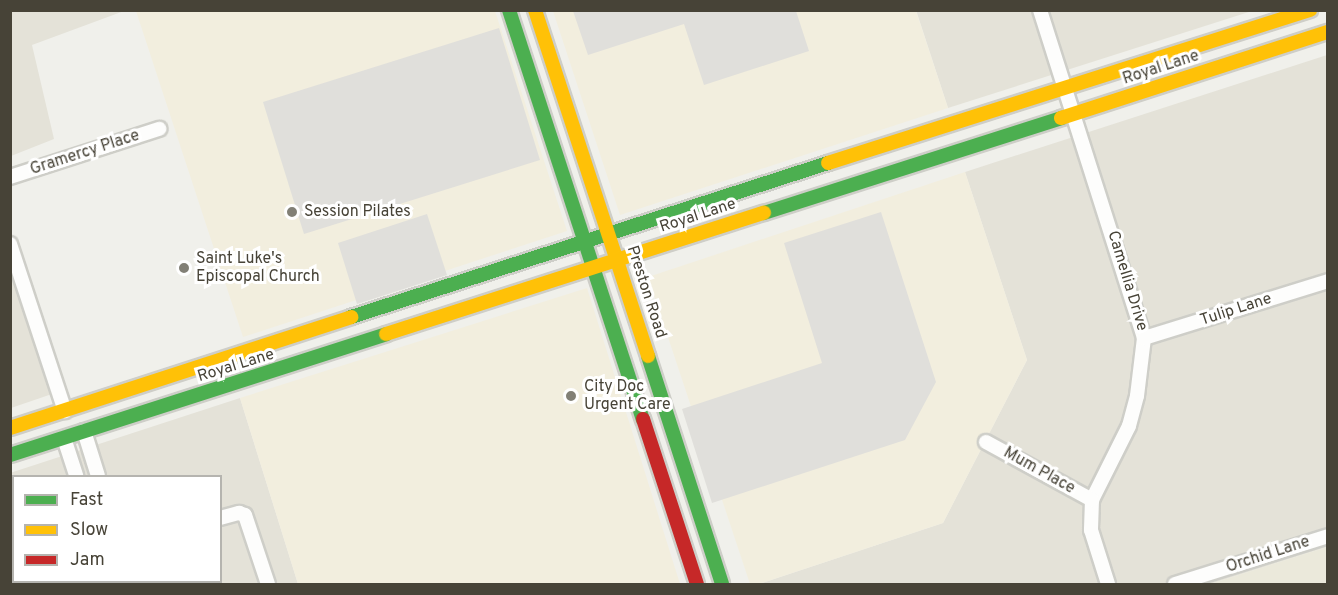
<!DOCTYPE html>
<html>
<head>
<meta charset="utf-8">
<style>
  body { margin:0 }
  #map { position:relative; width:1338px; height:595px; overflow:hidden; background:#f0f0eb; font-family:Overpass,sans-serif }
  div>[style] { position:absolute }
  .residential>* { inset:0; background:#e4e2d8 }
  .commercial>* { inset:0; background:#f2eede }
  .education>* { inset:0; background:#ebe9db }
  .parking>* { inset:0; background:#e0dfdb }
  .roads { filter:drop-shadow(2px 0 #cecec8) drop-shadow(-2px 0 #cecec8) drop-shadow(0 2px #cecec8) drop-shadow(0 -2px #cecec8) }
  .street>* { height:14px; margin:-7px; padding:0 7px; transform-origin:7px; border-radius:7px; background:#fdfdfc }
  .fast>* { height:14px; margin:-7px; padding:0 7px; transform-origin:7px; border-radius:7px; background:#4caf50 }
  .slow>* { height:14px; margin:-7px; padding:0 7px; transform-origin:7px; border-radius:7px; background:#ffc107 }
  .jam>* { height:14px; margin:-7px; padding:0 7px; transform-origin:7px; border-radius:7px; background:#c62828 }
  .dots>* { width:16px; height:16px; translate:-50% -50%; box-sizing:border-box; border:3px solid #fff; border-radius:50% }
  span { translate:-50% -50%; white-space:nowrap; text-align:center; line-height:1.15; -webkit-text-stroke:6px #fff; paint-order:stroke }
  .street-label { font-size:16px; color:#474337 }
  .poi-label { font-size:16px; color:#474337 }
  .left { translate:0 -50%; text-align:left }
  .frame { position:absolute; inset:0; border:12px solid #474337; pointer-events:none }
  .legend { position:absolute; left:12px; top:475px; width:210px; height:108px; box-sizing:border-box; background:#fff; border:2px solid #b5b4af; margin:0; padding:8px 10px; list-style:none; font-size:18px; color:#474337 }
  .legend li { display:flex; align-items:center; gap:12px; height:30px }
  .legend b { width:30px; border:2px solid #b5b4af }
</style>
</head>
<body>
<div id="map">
  <div class="residential">
    <div style="clip-path:polygon(11px 10px,124px 11px,32px 45px,54px 139px,11px 156px)"></div>
    <div style="clip-path:polygon(916px 10px,1252px 11px,948px 108px)"></div>
    <div style="clip-path:polygon(1327px 55px,1327px 547px,1210px 584px,759px 584px,943px 523px,1027px 360px,965px 172px)"></div>
    <div style="clip-path:polygon(10px 273px,52px 394px,11px 408px,10px 408px)"></div>
    <div style="clip-path:polygon(evenodd,240px 398px,298px 584px,11px 584px,10px 473px,240px 398px,14px 476px,220px 476px,220px 582px,14px 582px,14px 476px)"></div>
  </div>
  <div class="commercial">
    <div style="clip-path:polygon(136px 11px,495px 11px,567px 231px,243px 337px)"></div>
    <div style="clip-path:polygon(553px 11px,916px 11px,948px 108px,620px 215px)"></div>
    <div style="clip-path:polygon(965px 172px,1027px 360px,943px 523px,759px 584px,750px 584px,648px 277px)"></div>
    <div style="clip-path:polygon(587px 288px,680px 584px,298px 584px,240px 398px)"></div>
  </div>
  <div class="education">
    <div style="clip-path:polygon(1327px 547px,1327px 584px,1210px 584px)"></div>
  </div>
  <div class="parking">
    <div style="clip-path:polygon(573px 11px,796px 11px,809px 51px,704px 85px,684px 24px,588px 55px)"></div>
    <div style="clip-path:polygon(499px 28px,540px 160px,304px 234px,263px 102px)"></div>
    <div style="clip-path:polygon(881px 212px,936px 382px,905px 440px,712px 503px,682px 409px,822px 363px,784px 243px)"></div>
    <div style="clip-path:polygon(427px 214px,447px 275px,357px 304px,338px 243px)"></div>
  </div>
  <div class="roads">
    <div class="street">
      <div style="left:1040px;top:10px;width:344px;rotate:72.4deg"></div>
      <div style="left:1144px;top:338px;width:58px;rotate:96.9deg"></div>
      <div style="left:1137px;top:396px;width:31px;rotate:105deg"></div>
      <div style="left:1129px;top:426px;width:83px;rotate:116.6deg"></div>
      <div style="left:1092px;top:500px;width:30px;rotate:92deg"></div>
      <div style="left:1091px;top:530px;width:57px;rotate:72.5deg"></div>
      <div style="left:10px;top:177px;width:157px;rotate:-17.9deg"></div>
      <div style="left:10px;top:244px;width:176px;rotate:71.8deg"></div>
      <div style="left:1144px;top:338px;width:193px;rotate:-17.2deg"></div>
      <div style="left:84px;top:431px;width:47px;rotate:72.7deg"></div>
      <div style="left:64px;top:438px;width:40px;rotate:72deg"></div>
      <div style="left:986px;top:442px;width:121px;rotate:28.7deg"></div>
      <div style="left:220px;top:518px;width:20px;rotate:-15deg"></div>
      <div style="left:239px;top:513px;width:6px;rotate:18deg"></div>
      <div style="left:245px;top:515px;width:73px;rotate:71.6deg"></div>
      <div style="left:10px;top:557px;width:4px;rotate:-14deg"></div>
      <div style="left:158px;top:582px;width:2px;rotate:90deg"></div>
      <div style="left:1175px;top:584px;width:160px;rotate:-17.4deg"></div>
    </div>
    <div class="fast">
      <div style="left:509px;top:10px;width:430px;rotate:71.9deg"></div>
      <div style="left:764px;top:213px;width:312px;rotate:-17.7deg"></div>
      <div style="left:351px;top:317px;width:501px;rotate:-17.89deg"></div>
      <div style="left:648px;top:356px;width:240px;rotate:72deg"></div>
      <div style="left:10px;top:455px;width:395px;rotate:-17.8deg"></div>
    </div>
    <div class="slow">
      <div style="left:535px;top:10px;width:364px;rotate:71.9deg"></div>
      <div style="left:1061px;top:118px;width:281px;rotate:-17.9deg"></div>
      <div style="left:828px;top:163px;width:506px;rotate:-17.61deg"></div>
      <div style="left:386px;top:334px;width:397px;rotate:-17.8deg"></div>
      <div style="left:10px;top:428px;width:359px;rotate:-18deg"></div>
    </div>
    <div class="jam">
      <div style="left:643px;top:419px;width:174px;rotate:71.9deg"></div>
    </div>
  </div>
  <div class="dots">
    <div style="left:292px;top:212px;background:#828076"></div>
    <div style="left:184px;top:268px;background:#828076"></div>
    <div style="left:571px;top:396px;background:#828076"></div>
  </div>
  <div class="street-label">
    <span style="left:1161px;top:68px;rotate:-18deg">Royal Lane</span>
    <span style="left:85px;top:153px;rotate:-18deg">Gramercy Place</span>
    <span style="left:698px;top:216px;rotate:-18deg">Royal Lane</span>
    <span style="left:1127px;top:281px;rotate:73deg">Camellia Drive</span>
    <span style="left:646px;top:292px;rotate:72deg">Preston Road</span>
    <span style="left:1236px;top:310px;rotate:-18deg">Tulip Lane</span>
    <span style="left:236px;top:366px;rotate:-17deg">Royal Lane</span>
    <span style="left:1039px;top:471px;rotate:29deg">Mum Place</span>
    <span style="left:1268px;top:555px;rotate:-18deg">Orchid Lane</span>
  </div>
  <div class="poi-label">
    <span class="left" style="left:304px;top:212px">Session Pilates</span>
    <span class="left" style="left:196px;top:268px">Saint Luke's<br>Episcopal Church</span>
    <span class="left" style="left:584px;top:396px">City Doc<br>Urgent Care</span>
  </div>
  <div class="frame"></div>
  <ul class="legend">
  <li><b style="height:8px;background:#4caf50"></b>Fast</li>
  <li><b style="height:8px;background:#ffc107"></b>Slow</li>
  <li><b style="height:8px;background:#c62828"></b>Jam</li>
  </ul>
</div>
</body>
</html>
